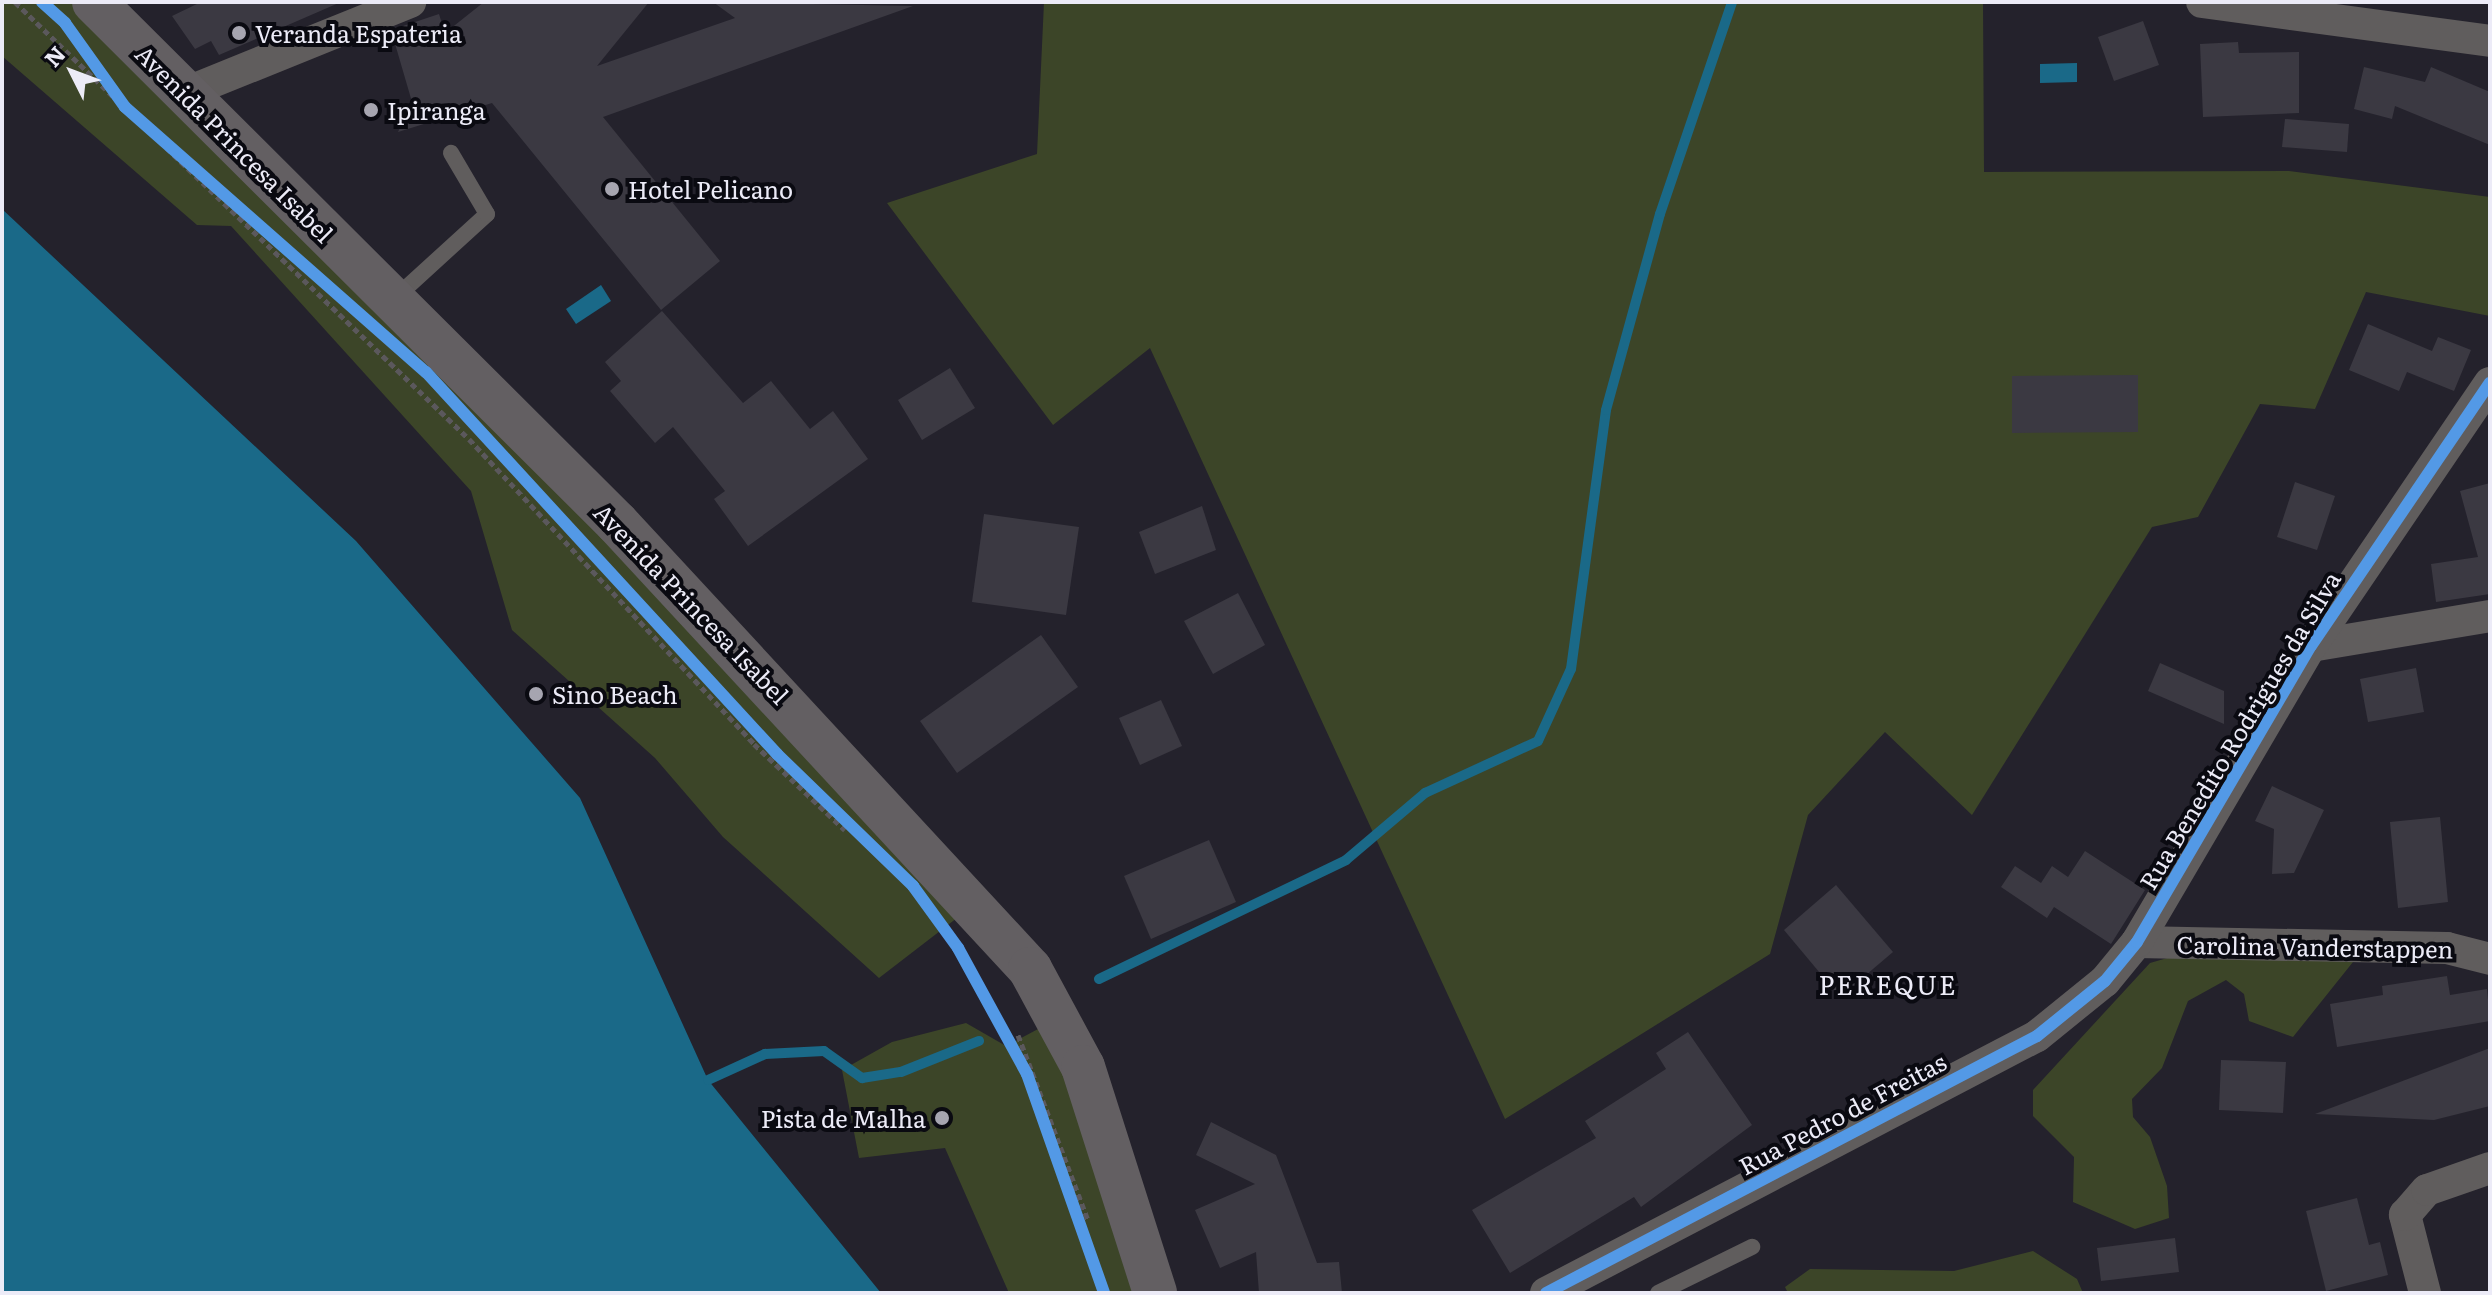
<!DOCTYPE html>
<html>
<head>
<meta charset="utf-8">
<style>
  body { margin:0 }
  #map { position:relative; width:2492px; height:1295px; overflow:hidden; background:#24222c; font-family:Literata,serif }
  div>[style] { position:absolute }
  .green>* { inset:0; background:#3c4528 }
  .water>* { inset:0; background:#1a6988 }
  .stream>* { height:10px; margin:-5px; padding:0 5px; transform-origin:5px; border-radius:5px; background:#1a6988 }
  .building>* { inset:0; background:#3b3942 }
  .path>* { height:5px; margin-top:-2.5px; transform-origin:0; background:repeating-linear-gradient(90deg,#5b585c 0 6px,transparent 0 10px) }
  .service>* { height:16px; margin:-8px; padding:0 8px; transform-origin:8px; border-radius:8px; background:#605d5d }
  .minor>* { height:32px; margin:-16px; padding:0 16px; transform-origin:16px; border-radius:16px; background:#605d5d }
  .secondary>* { height:44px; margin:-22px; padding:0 22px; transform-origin:22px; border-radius:22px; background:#635f62 }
  .cycleway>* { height:12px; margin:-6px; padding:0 6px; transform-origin:6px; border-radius:6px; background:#5399e6 }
  .dots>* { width:22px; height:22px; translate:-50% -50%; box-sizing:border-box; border:4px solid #0a0a11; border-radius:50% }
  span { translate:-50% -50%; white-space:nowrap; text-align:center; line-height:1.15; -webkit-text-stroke:8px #0a0a11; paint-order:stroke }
  .poi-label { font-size:24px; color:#ecebf7 }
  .left { translate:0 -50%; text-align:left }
  .right { translate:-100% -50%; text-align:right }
  .street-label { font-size:24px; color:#ecebf7 }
  .neighbourhood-label { font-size:26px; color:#ecebf7; letter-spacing:2px }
  .frame { position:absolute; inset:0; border:4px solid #ecebf7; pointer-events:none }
  .north { position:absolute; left:32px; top:32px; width:80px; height:80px; -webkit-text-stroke:6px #0a0a11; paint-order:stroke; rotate:312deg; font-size:22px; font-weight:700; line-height:32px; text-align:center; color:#ecebf7 }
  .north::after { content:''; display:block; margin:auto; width:28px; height:36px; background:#ecebf7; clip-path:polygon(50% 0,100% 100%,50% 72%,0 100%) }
</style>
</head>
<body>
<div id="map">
  <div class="green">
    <div style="clip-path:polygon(2px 2px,72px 2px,268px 182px,966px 911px,879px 978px,723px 837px,655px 758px,512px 630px,471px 491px,231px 226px,197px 225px,2px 56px)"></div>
    <div style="clip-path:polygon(1044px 2px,1983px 2px,1984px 172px,2289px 171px,2490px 197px,2490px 316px,2366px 292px,2315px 409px,2260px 404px,2198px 517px,2152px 527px,1972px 815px,1885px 732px,1808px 815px,1770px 954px,1505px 1119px,1150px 348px,1053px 425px,887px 203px,1037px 154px)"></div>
    <div style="clip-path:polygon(2188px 952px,2353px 962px,2293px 1037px,2249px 1021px,2244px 994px,2226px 980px,2188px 1001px,2162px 1068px,2132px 1099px,2133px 1117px,2150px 1137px,2167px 1186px,2169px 1218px,2135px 1229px,2073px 1202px,2074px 1157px,2033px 1116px,2033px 1090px,2150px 963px)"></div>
    <div style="clip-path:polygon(1055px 1020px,1144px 1293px,1009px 1293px,945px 1148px,859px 1158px,842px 1070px,892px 1042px,966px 1023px,1006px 1046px)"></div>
    <div style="clip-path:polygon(2033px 1251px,2077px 1279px,2083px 1293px,1788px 1293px,1785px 1287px,1810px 1269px,1954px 1271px)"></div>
  </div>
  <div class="water">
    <div style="clip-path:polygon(2077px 63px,2077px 82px,2040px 83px,2040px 64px)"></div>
    <div style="clip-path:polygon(2px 209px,356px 541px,580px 798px,708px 1080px,881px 1293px,2px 1293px)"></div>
    <div style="clip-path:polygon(601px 285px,611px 301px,576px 324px,566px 309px)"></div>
  </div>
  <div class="stream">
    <div style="left:1099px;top:979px;width:274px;rotate:-25.7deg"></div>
    <div style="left:1346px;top:860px;width:104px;rotate:-40.3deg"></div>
    <div style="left:1425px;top:793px;width:124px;rotate:-24.7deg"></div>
    <div style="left:1538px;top:741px;width:79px;rotate:-65.4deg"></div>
    <div style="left:1571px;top:669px;width:261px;rotate:-82.3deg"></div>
    <div style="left:1606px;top:410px;width:203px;rotate:-74.6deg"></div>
    <div style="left:1660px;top:214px;width:224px;rotate:-71.2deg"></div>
    <div style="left:708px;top:1080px;width:63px;rotate:-24.5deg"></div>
    <div style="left:765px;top:1054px;width:59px;rotate:-2.9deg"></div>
    <div style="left:824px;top:1051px;width:47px;rotate:35.4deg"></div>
    <div style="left:862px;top:1078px;width:39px;rotate:-9deg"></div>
    <div style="left:901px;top:1072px;width:84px;rotate:-21.7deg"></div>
  </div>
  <div class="building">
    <div style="clip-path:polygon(201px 2px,341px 2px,219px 55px,211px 41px,195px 49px,172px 16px)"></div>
    <div style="clip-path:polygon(484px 2px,649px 2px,597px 66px,735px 18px,713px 2px,913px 6px,603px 117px,720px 261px,661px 310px,492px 103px,398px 132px,412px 102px,391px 30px,439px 14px,445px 33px)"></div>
    <div style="clip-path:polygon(2143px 21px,2159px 65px,2114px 81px,2098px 37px)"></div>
    <div style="clip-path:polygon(2238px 42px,2239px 53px,2299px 52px,2299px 113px,2203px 117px,2200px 44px)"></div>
    <div style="clip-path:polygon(2364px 67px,2425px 82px,2431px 67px,2490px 92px,2490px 145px,2395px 106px,2392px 119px,2354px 109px)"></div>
    <div style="clip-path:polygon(2285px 119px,2349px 124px,2347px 152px,2282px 147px)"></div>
    <div style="clip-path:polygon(662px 311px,743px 403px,771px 381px,810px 429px,833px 411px,868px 459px,748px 546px,714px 499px,725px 491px,673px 427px,655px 443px,610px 391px,621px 381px,605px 362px)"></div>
    <div style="clip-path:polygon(2368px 324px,2432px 351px,2438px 337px,2471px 350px,2454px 391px,2407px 372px,2399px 391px,2349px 370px)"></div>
    <div style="clip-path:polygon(950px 368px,975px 408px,922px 440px,898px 400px)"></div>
    <div style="clip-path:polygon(2138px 375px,2138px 432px,2012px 433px,2012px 376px)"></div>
    <div style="clip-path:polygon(2295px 482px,2335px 496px,2317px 550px,2277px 537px)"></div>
    <div style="clip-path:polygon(2490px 483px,2490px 594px,2436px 602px,2431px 564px,2478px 557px,2460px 491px)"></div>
    <div style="clip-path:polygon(1202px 506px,1216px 550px,1155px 574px,1139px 532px)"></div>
    <div style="clip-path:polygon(984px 514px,1079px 527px,1066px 615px,972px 602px)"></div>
    <div style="clip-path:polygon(1238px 593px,1265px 645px,1213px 674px,1184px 621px)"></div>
    <div style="clip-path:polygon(1041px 635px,1078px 687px,957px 773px,920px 721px)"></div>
    <div style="clip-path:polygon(2160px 663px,2224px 691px,2224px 724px,2148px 691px)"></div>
    <div style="clip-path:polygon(2416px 668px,2424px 712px,2368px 722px,2360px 679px)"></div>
    <div style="clip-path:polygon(1161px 700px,1182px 746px,1140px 765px,1119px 718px)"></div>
    <div style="clip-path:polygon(2272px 786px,2324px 810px,2294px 873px,2272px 874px,2274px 829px,2255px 821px)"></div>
    <div style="clip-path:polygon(2440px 817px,2448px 902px,2398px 908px,2390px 822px)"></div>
    <div style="clip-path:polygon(1209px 840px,1236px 902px,1151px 939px,1124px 876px)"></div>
    <div style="clip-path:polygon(2085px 851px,2145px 890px,2111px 944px,2054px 907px,2047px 918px,2001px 887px,2015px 866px,2041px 883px,2052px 866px,2068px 877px)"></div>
    <div style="clip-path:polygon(1836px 885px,1893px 952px,1840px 997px,1784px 930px)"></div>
    <div style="clip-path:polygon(2447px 976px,2450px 995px,2487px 989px,2490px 1021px,2337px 1047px,2330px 1004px,2383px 995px,2382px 986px)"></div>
    <div style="clip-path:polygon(1688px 1032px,1752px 1125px,1641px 1207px,1634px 1197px,1510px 1273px,1472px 1210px,1596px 1138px,1585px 1121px,1666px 1069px,1656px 1053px)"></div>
    <div style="clip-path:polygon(2490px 1048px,2490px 1106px,2434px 1120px,2315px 1114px)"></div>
    <div style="clip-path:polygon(2221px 1060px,2286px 1062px,2283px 1113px,2219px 1110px)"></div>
    <div style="clip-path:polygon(1211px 1122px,1276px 1155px,1317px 1263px,1339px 1262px,1342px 1293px,1259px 1293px,1256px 1252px,1220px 1268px,1195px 1210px,1255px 1184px,1196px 1155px)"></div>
    <div style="clip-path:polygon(2357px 1198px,2369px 1245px,2380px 1242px,2388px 1275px,2326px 1291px,2306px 1211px)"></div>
    <div style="clip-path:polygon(2175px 1238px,2179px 1272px,2101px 1281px,2097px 1248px)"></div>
  </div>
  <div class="path">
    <div style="left:15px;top:2px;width:630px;rotate:43.91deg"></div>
    <div style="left:469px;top:439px;width:417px;rotate:46.9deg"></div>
    <div style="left:754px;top:744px;width:125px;rotate:43.4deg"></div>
    <div style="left:1018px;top:1035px;width:198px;rotate:69.3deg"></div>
  </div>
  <div class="service">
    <div style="left:394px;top:299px;width:126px;rotate:-42.4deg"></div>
    <div style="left:487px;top:214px;width:71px;rotate:-120.5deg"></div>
    <div style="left:1658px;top:1293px;width:105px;rotate:-26.1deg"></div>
  </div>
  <div class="minor">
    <div style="left:2202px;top:2px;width:291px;rotate:7.7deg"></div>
    <div style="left:185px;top:93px;width:243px;rotate:-22deg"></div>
    <div style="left:2311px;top:646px;width:181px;rotate:-9.5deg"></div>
    <div style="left:2137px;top:942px;width:310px;rotate:1.1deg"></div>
    <div style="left:2447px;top:948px;width:44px;rotate:14.3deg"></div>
    <div style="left:1546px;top:1293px;width:554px;rotate:-27.63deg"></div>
    <div style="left:2037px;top:1036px;width:87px;rotate:-39deg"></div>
    <div style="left:2105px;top:981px;width:50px;rotate:-50.6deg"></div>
    <div style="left:2137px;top:942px;width:343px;rotate:-59.6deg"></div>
    <div style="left:2311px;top:646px;width:318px;rotate:-55.8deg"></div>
    <div style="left:2425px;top:1293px;width:81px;rotate:-104.4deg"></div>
    <div style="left:2405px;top:1215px;width:33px;rotate:-49deg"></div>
    <div style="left:2427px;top:1190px;width:67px;rotate:-19.2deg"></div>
  </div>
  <div class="secondary">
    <div style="left:94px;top:2px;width:738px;rotate:44.89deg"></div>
    <div style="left:617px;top:523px;width:608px;rotate:47.2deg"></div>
    <div style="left:1030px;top:969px;width:111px;rotate:61.6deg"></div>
    <div style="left:1083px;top:1067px;width:237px;rotate:72.3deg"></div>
  </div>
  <div class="cycleway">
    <div style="left:42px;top:2px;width:31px;rotate:42deg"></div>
    <div style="left:65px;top:23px;width:103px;rotate:54.5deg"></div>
    <div style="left:125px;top:107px;width:401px;rotate:41.4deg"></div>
    <div style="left:426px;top:372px;width:519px;rotate:47.42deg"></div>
    <div style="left:777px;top:754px;width:190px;rotate:44.1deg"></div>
    <div style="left:913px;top:886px;width:77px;rotate:54deg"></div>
    <div style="left:958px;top:948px;width:144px;rotate:61.3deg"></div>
    <div style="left:1027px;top:1074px;width:232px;rotate:70.6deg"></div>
    <div style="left:1546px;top:1293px;width:554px;rotate:-27.63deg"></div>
    <div style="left:2037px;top:1036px;width:87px;rotate:-39deg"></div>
    <div style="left:2105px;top:981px;width:50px;rotate:-50.6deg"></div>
    <div style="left:2137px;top:942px;width:343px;rotate:-59.6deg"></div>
    <div style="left:2311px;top:646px;width:318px;rotate:-55.8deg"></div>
  </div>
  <div class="dots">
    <div style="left:239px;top:33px;background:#a6a5b0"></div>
    <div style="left:371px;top:110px;background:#a6a5b0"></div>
    <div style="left:612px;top:189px;background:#a6a5b0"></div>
    <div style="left:536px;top:694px;background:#a6a5b0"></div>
    <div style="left:942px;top:1118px;background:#a6a5b0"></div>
  </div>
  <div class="poi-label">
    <span class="left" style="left:255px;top:33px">Veranda Espateria</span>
    <span class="left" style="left:387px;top:110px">Ipiranga</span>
    <span class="left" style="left:628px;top:189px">Hotel Pelicano</span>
    <span class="left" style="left:552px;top:694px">Sino Beach</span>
    <span class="right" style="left:926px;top:1118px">Pista de Malha</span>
  </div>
  <div class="street-label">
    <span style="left:235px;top:143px;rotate:45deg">Avenida Princesa Isabel</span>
    <span style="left:692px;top:603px;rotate:46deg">Avenida Princesa Isabel</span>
    <span style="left:2239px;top:730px;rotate:-59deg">Rua Benedito Rodrigues da Silva</span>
    <span style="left:2315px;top:946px;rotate:1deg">Carolina Vanderstappen</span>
    <span style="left:1842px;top:1113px;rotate:-28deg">Rua Pedro de Freitas</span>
  </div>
  <div class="neighbourhood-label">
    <span style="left:1888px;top:984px">PEREQUE</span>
  </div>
  <div class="frame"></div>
  <div class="north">N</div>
</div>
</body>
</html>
